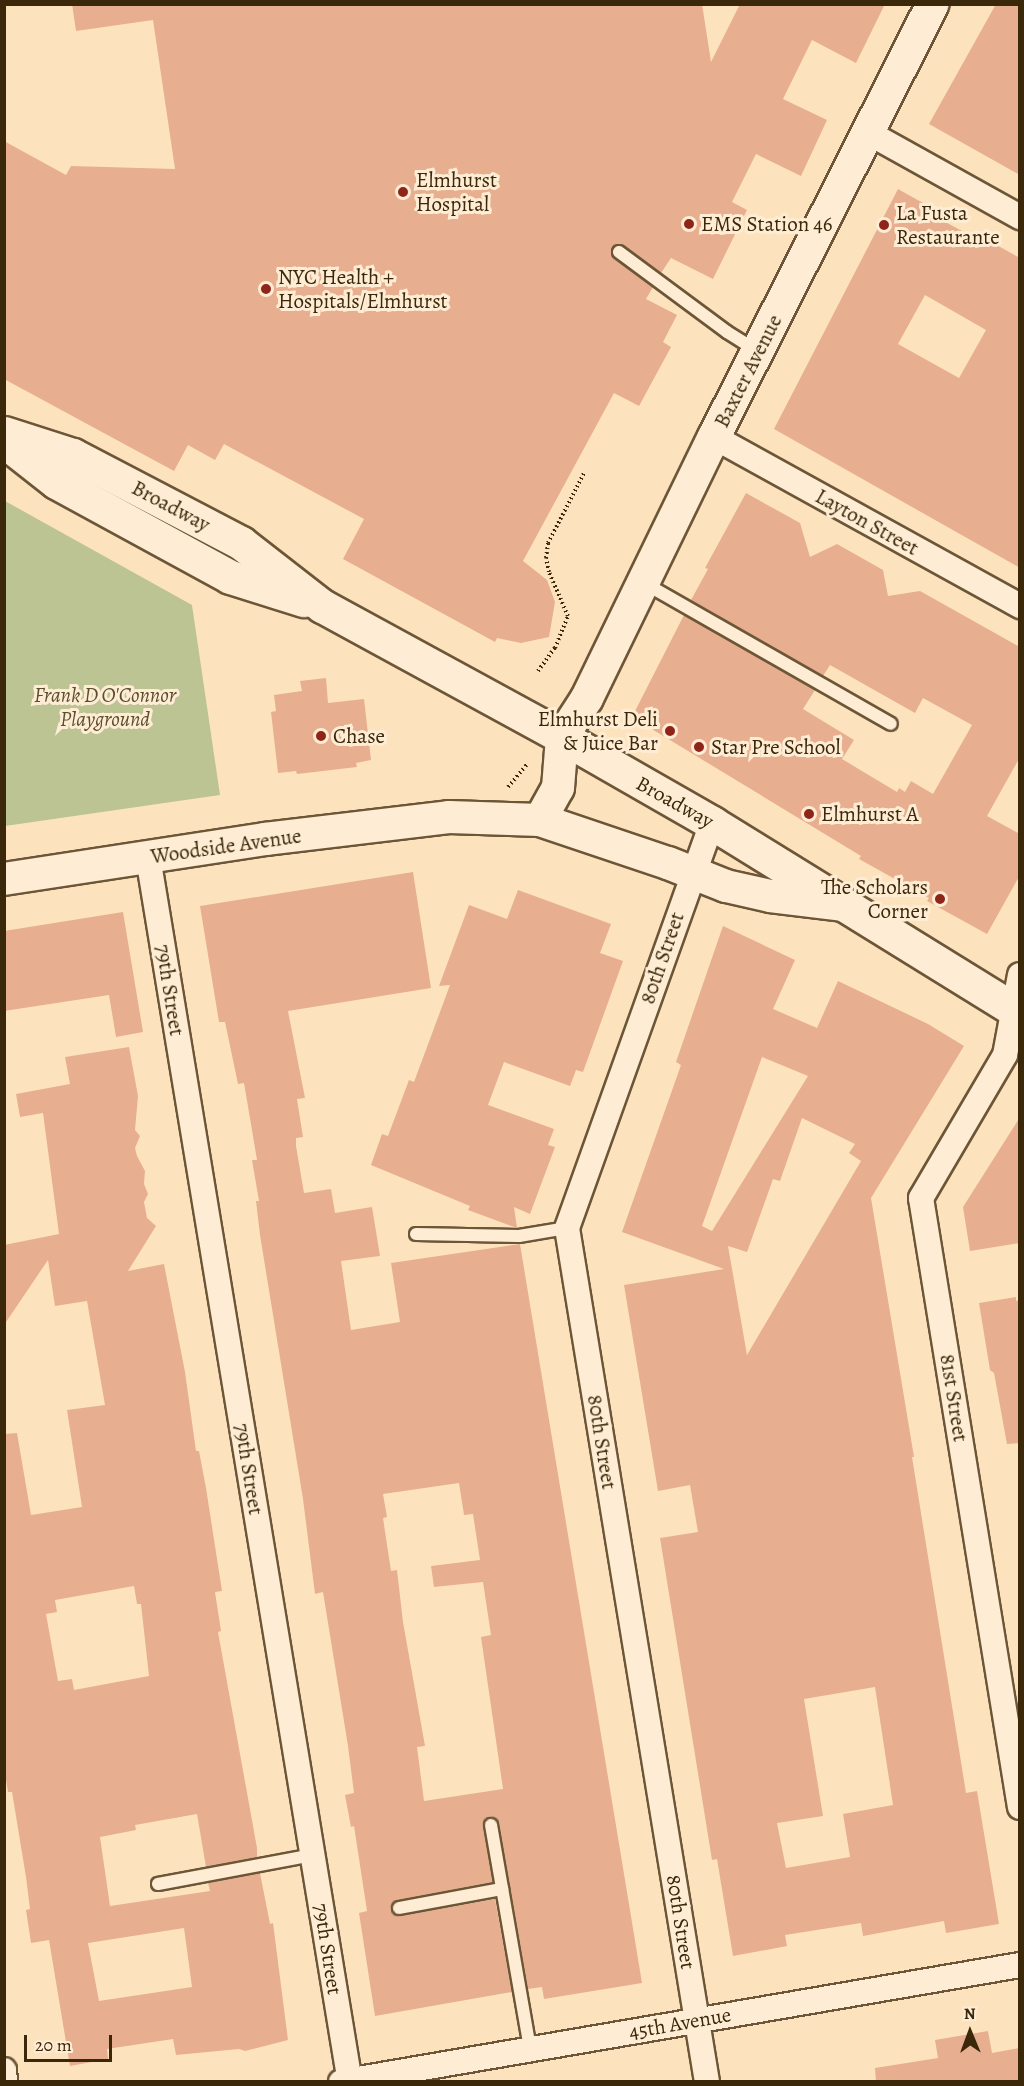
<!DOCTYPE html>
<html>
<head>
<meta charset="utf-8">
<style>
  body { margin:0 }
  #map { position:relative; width:1024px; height:2086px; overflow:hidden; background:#fde3bd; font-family:Alegreya,serif }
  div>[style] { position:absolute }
  .green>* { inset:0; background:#bcc494 }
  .building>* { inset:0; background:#e7af8f }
  .path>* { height:4px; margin-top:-2px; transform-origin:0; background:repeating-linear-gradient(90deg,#3b270a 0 1.5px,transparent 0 4.5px) }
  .roads { filter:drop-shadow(2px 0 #6c5637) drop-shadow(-2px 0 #6c5637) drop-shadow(0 2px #6c5637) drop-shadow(0 -2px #6c5637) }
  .service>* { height:12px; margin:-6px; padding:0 6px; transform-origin:6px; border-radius:6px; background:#feedd4 }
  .minor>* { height:24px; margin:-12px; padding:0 12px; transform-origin:12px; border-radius:12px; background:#feedd4 }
  .tertiary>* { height:32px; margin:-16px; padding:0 16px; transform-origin:16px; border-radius:16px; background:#feedd4 }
  .secondary>* { height:33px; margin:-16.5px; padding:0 16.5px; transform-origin:16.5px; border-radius:16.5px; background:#feedd4 }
  .dots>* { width:16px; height:16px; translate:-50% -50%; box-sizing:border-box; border:3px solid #feedd4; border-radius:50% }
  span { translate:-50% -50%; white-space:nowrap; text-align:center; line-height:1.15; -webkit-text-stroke:6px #feedd4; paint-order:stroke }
  .poi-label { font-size:21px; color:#3b270a }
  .left { translate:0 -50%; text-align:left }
  .right { translate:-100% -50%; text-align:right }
  .street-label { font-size:21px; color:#3b270a }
  .park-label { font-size:21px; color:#5b4e2c; font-style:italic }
  .frame { position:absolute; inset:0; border:6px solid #3b270a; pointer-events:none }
  .north { position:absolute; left:940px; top:2002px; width:60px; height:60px; -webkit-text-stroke:4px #feedd4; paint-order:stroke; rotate:359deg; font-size:16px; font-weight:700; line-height:24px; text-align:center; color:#3b270a }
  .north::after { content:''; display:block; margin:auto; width:21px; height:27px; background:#3b270a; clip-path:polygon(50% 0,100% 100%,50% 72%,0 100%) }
  .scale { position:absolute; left:24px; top:2035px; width:88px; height:27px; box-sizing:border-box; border:3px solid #3b270a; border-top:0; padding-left:8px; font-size:18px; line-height:21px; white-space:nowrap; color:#3b270a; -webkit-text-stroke:4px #feedd4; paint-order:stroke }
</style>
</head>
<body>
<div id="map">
  <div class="green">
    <div style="clip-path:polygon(5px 501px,192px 605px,220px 795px,5px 826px)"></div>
  </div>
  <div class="building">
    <div style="clip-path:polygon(72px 4px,702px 4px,711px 62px,740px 4px,885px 4px,856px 63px,812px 40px,783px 99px,827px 120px,801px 176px,756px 154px,732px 202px,747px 210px,713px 279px,671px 258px,661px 273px,623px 245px,616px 244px,612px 248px,614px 258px,653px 287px,646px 299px,677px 315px,663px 342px,671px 347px,639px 406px,614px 393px,523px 561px,547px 580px,555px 602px,549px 637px,521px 643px,497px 638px,495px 642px,343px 559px,364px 519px,224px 444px,215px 460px,188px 445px,174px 471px,4px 379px,4px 141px,66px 175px,71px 166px,175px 169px,153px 20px,76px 31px)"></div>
    <div style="clip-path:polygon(996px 4px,1020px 4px,1020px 175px,929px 124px)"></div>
    <div style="clip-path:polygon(evenodd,898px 189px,932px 208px,929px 213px,973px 237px,975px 233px,1020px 258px,1020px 568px,774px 429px,898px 189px,925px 295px,986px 330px,959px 378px,898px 344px,925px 295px)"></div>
    <div style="clip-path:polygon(746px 493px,800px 523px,810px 557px,837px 544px,883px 570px,888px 596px,920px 591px,1020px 647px,1020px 757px,987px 816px,1020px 834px,1020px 875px,987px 934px,927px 901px,929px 898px,859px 859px,861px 856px,632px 717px,684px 615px,815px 690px,803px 709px,854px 740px,842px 759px,897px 792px,899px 788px,905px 792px,911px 781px,933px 794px,972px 725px,923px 698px,915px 713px,830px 665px,823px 676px,691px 600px,708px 569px,705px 568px)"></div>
    <div style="clip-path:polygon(326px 678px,328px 703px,364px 699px,371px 760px,356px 763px,357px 767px,297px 774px,296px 771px,278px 773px,271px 712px,276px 711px,274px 695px,302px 691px,300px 681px)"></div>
    <div style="clip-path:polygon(evenodd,413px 872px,431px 988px,288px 1011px,305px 1098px,297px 1099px,303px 1137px,296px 1138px,296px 1146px,304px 1193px,331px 1189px,335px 1213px,372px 1207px,380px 1256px,341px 1261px,351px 1330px,400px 1322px,391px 1263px,520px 1244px,642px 1983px,544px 1999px,542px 1987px,528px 1989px,499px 1824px,490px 1817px,485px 1819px,483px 1826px,493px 1882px,398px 1900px,391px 1909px,393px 1914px,400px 1916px,495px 1899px,512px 1992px,375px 2016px,359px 1913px,367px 1911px,354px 1826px,351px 1827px,345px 1795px,354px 1793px,348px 1746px,323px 1592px,315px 1594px,303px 1499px,260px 1235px,256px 1201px,259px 1201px,252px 1160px,257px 1160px,244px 1083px,238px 1084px,225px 1022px,219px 1022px,200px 906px,413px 872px,459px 1483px,464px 1515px,473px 1514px,480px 1560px,431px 1566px,434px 1587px,483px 1582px,491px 1635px,481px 1637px,503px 1789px,424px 1801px,417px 1747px,425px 1746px,403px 1622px,397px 1570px,391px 1571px,383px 1518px,387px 1517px,383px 1494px,459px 1483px)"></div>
    <div style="clip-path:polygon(518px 890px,611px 924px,600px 953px,623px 961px,583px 1072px,576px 1070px,570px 1086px,504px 1062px,488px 1105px,554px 1129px,548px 1145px,555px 1147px,530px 1214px,514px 1207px,517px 1228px,468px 1210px,470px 1206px,371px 1165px,382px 1134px,388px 1136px,409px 1080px,414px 1082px,450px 985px,439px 986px,469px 905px,507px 919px)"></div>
    <div style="clip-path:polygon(123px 912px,143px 1032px,116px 1037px,109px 995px,4px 1011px,4px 931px)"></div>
    <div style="clip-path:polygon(evenodd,723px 926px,795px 960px,773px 1009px,817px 1028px,838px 981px,928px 1024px,964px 1046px,871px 1198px,914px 1457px,912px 1457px,966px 1793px,977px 1791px,999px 1924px,946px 1933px,944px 1921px,863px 1936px,861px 1923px,785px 1935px,787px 1946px,733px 1956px,717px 1859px,712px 1860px,660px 1538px,698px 1532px,690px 1485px,658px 1491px,624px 1285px,724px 1269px,622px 1232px,681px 1065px,676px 1062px,723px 926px,762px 1057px,808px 1076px,712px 1231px,702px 1226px,762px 1057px,723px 926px,802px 1118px,855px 1144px,849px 1153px,861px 1161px,747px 1355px,728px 1246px,747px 1252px,773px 1179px,780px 1181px,802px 1118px,723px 926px,875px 1687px,893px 1805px,843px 1814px,850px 1857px,786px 1868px,777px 1823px,823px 1816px,804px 1699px,875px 1687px)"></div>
    <div style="clip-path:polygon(evenodd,129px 1047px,138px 1096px,135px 1130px,140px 1136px,135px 1148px,137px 1156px,145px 1171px,144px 1184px,148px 1194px,144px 1202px,147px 1218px,156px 1226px,128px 1271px,164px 1264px,185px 1372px,196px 1451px,199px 1451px,206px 1488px,222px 1591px,215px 1592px,221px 1631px,218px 1632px,257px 1848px,257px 1857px,206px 1867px,197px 1814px,135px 1825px,136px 1830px,100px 1837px,110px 1906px,210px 1891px,208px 1883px,260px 1873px,270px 1924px,273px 1923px,288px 2040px,245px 2051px,239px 2049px,176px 2055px,173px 2039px,107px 2049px,108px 2059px,70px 2066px,49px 1940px,31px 1943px,26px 1910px,30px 1909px,26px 1877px,12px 1792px,8px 1792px,4px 1767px,4px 1434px,17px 1433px,31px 1515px,82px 1507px,67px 1410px,105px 1405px,87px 1301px,55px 1306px,48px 1260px,4px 1325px,4px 1245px,59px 1234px,43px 1113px,20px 1117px,16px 1094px,70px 1084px,65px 1057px,129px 1047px,134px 1586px,137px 1604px,141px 1604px,149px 1676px,74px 1690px,72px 1679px,58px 1681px,46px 1614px,57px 1612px,55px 1600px,134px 1586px,129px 1047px,184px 1928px,192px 1987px,99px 2001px,88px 1943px,184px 1928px)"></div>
    <div style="clip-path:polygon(1020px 1117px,1020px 1243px,970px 1251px,963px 1207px)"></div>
    <div style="clip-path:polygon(1016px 1297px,1016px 1301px,1020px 1300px,1020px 1443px,1007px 1444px,994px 1373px,990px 1370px,979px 1303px)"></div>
    <div style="clip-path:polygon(988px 2031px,992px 2053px,1020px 2048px,1020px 2082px,876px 2082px,875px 2068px,938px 2058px,935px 2040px)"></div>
  </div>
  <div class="path">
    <div style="left:538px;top:671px;width:29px;rotate:-54deg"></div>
    <div style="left:555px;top:648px;width:35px;rotate:-68deg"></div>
    <div style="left:568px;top:616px;width:48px;rotate:-113.4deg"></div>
    <div style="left:549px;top:572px;width:14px;rotate:-102deg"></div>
    <div style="left:546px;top:558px;width:15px;rotate:-82deg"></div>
    <div style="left:548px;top:543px;width:79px;rotate:-62.8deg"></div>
    <div style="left:508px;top:787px;width:31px;rotate:-50deg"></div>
  </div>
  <div class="roads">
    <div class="service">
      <div style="left:619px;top:252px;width:134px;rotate:36.5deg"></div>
      <div style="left:727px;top:332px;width:36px;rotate:32deg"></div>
      <div style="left:644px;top:583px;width:284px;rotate:29.7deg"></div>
      <div style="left:416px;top:1234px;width:103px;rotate:1.1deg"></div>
      <div style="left:519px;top:1236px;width:49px;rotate:-9.5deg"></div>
      <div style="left:491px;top:1825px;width:227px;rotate:80.1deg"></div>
      <div style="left:158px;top:1884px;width:158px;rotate:-10.6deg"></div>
      <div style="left:399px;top:1908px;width:105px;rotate:-10.5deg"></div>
    </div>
    <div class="minor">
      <div style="left:869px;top:133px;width:173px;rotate:29.1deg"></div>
      <div style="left:714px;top:437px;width:350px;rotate:28.9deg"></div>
      <div style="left:148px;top:857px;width:1242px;rotate:80.64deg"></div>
      <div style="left:1020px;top:975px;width:81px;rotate:100.6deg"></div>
      <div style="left:1005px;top:1055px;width:166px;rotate:120.4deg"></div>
      <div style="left:921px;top:1198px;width:617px;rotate:80.77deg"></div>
      <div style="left:4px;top:2070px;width:12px;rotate:85deg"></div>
      <div style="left:341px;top:2082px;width:689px;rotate:-9.78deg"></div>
      <div style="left:707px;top:2082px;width:865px;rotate:-99.31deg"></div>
      <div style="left:567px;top:1228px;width:430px;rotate:-70.3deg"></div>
    </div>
    <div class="tertiary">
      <div style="left:540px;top:820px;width:37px;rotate:-61deg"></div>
      <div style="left:558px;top:788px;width:51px;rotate:-85.5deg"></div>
      <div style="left:562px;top:737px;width:46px;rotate:-57.3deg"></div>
      <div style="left:587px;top:698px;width:290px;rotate:-64.1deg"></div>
      <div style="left:714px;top:437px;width:485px;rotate:-63.2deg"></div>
      <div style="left:4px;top:879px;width:264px;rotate:-8.7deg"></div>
      <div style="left:265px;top:839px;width:185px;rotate:-6.8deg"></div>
      <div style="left:449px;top:817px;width:91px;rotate:1.9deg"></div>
      <div style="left:540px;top:820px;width:135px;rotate:18.6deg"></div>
      <div style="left:668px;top:863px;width:62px;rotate:21.6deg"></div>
      <div style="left:726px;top:886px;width:45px;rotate:12.8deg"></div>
      <div style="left:770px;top:896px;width:75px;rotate:6.9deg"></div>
    </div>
    <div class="secondary">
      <div style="left:4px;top:433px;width:72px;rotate:17.7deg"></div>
      <div style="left:73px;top:455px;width:190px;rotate:27.6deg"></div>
      <div style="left:241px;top:543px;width:103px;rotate:37.9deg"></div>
      <div style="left:322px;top:606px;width:273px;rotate:28.6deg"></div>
      <div style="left:562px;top:737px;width:173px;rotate:29.8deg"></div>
      <div style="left:712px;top:823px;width:362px;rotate:31.7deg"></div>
      <div style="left:4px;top:441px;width:66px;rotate:38.3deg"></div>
      <div style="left:56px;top:482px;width:198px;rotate:28.6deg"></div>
      <div style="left:230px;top:577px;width:77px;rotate:17.5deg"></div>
    </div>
  </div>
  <div class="dots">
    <div style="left:403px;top:192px;background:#8f2418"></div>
    <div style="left:689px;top:224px;background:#8f2418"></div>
    <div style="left:884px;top:225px;background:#8f2418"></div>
    <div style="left:266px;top:289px;background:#8f2418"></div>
    <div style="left:670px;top:731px;background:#8f2418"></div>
    <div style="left:321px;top:736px;background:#8f2418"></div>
    <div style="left:699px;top:747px;background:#8f2418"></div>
    <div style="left:809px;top:814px;background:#8f2418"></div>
    <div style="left:940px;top:899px;background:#8f2418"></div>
  </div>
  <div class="poi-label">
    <span class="left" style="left:416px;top:192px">Elmhurst<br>Hospital</span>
    <span class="left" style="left:896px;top:225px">La Fusta<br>Restaurante</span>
    <span class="left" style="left:701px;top:224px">EMS Station 46</span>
    <span class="left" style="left:278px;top:289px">NYC Health +<br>Hospitals/Elmhurst</span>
    <span class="right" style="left:658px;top:731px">Elmhurst Deli<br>&amp; Juice Bar</span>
    <span class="left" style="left:333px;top:736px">Chase</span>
    <span class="left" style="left:711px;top:747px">Star Pre School</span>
    <span class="left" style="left:821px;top:814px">Elmhurst A</span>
    <span class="right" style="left:928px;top:899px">The Scholars<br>Corner</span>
  </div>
  <div class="street-label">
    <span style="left:748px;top:371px;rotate:-63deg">Baxter Avenue</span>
    <span style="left:171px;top:506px;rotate:28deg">Broadway</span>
    <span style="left:867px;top:522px;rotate:29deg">Layton Street</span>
    <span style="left:675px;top:802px;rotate:29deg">Broadway</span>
    <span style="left:226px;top:846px;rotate:-8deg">Woodside Avenue</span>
    <span style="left:662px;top:958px;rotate:-71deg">80th Street</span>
    <span style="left:170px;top:990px;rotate:81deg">79th Street</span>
    <span style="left:954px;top:1398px;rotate:81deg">81st Street</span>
    <span style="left:602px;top:1442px;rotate:81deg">80th Street</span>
    <span style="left:249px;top:1469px;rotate:81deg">79th Street</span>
    <span style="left:681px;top:1922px;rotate:81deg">80th Street</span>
    <span style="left:328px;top:1949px;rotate:81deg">79th Street</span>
    <span style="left:680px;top:2023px;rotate:-10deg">45th Avenue</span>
  </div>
  <div class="park-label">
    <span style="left:105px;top:707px">Frank D O'Connor<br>Playground</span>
  </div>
  <div class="frame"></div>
  <div class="north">N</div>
  <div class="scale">20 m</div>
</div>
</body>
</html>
